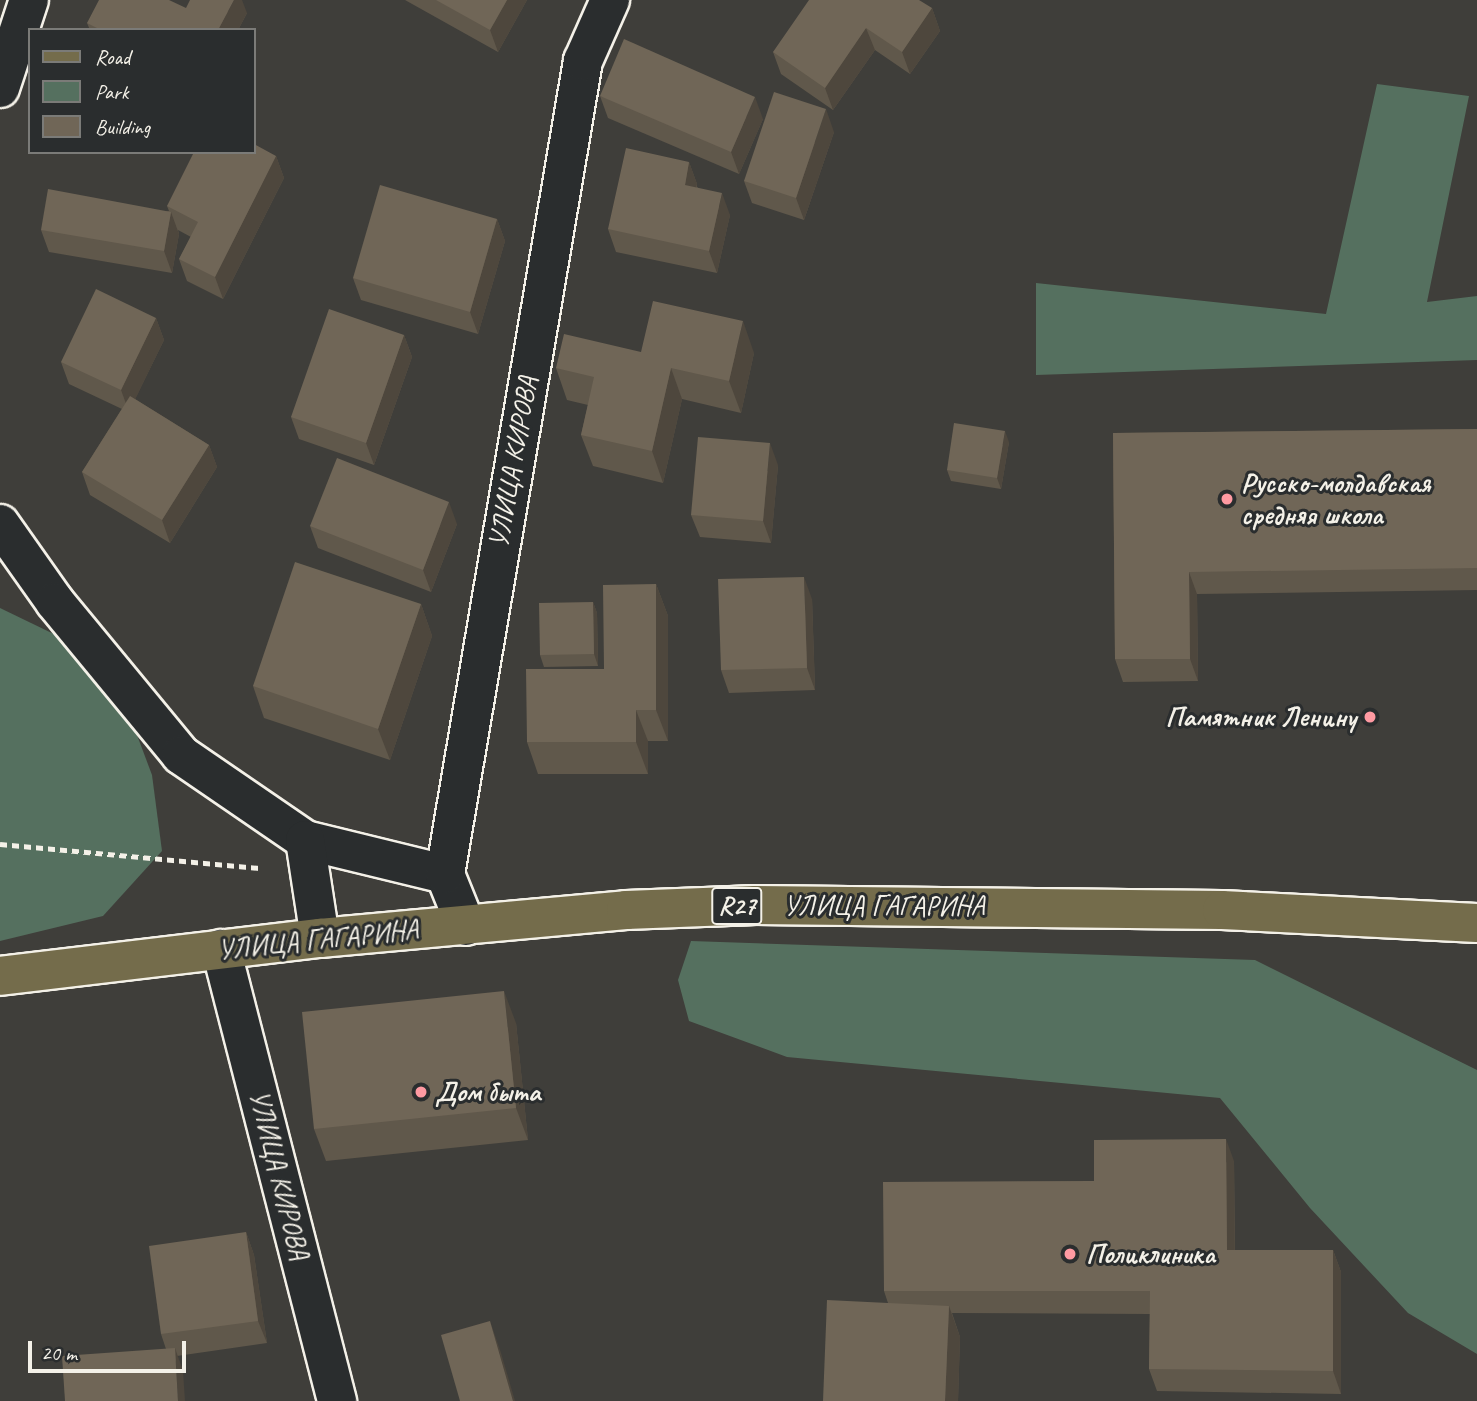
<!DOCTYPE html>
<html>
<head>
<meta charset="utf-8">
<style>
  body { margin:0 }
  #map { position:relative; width:1477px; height:1401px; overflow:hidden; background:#3f3e3a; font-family:Caveat,sans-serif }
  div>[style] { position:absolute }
  .green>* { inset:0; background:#55705f }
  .path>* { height:4.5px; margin-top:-2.25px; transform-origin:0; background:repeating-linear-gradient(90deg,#f4f1e8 0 7px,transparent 0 12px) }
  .roads { filter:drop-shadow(2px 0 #f4f1e8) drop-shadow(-2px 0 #f4f1e8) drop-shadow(0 2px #f4f1e8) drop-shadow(0 -2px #f4f1e8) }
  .minor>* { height:38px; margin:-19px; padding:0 19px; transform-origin:19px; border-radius:19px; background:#2a2d2e }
  .major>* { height:38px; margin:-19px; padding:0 19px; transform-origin:19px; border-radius:19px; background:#746c4b }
  .wall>* { inset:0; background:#60584b }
  .shaded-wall>* { inset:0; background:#4e473d }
  .building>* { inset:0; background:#706657 }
  .dots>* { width:19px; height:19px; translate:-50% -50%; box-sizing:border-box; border:4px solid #2a2d2e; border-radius:50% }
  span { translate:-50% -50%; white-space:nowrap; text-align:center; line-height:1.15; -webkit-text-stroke:6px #2a2d2e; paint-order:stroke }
  .shield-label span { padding:2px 5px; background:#2a2d2e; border:2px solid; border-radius:5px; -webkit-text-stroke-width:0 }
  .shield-label { font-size:26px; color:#f4f1e8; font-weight:700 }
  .street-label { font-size:28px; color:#f4f1e8 }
  .poi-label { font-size:28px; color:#f4f1e8; font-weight:700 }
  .left { translate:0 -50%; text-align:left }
  .right { translate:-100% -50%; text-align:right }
  .legend { position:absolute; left:28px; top:28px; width:228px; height:126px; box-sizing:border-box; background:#2a2d2e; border:2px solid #7b7b78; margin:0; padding:9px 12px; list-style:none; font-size:21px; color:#f4f1e8 }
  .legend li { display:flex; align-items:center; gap:14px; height:35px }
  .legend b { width:35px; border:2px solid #7b7b78 }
  .scale { position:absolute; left:28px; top:1341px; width:158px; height:32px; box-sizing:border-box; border:4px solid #f4f1e8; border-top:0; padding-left:9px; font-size:21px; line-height:24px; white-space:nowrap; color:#f4f1e8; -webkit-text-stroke:5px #2a2d2e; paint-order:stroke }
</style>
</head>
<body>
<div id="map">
  <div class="green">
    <div style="clip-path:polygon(1377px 84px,1469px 96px,1427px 302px,1477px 296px,1477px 360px,1036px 375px,1036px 283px,1326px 314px)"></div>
    <div style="clip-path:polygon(0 608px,60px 637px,128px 711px,152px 775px,162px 851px,103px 916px,0 941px)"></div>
    <div style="clip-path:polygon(691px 941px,1255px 960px,1477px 1070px,1477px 1354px,1408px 1313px,1310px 1208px,1220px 1098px,787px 1057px,689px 1021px,678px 980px)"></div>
  </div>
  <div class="path">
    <div style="left:0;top:844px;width:261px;rotate:5.3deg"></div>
  </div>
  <div class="roads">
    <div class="minor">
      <div style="left:0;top:88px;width:93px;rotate:-71.8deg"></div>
      <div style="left:0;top:524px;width:95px;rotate:54.8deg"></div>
      <div style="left:55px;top:602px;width:198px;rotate:50.5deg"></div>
      <div style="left:181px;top:755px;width:150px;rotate:34.4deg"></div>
      <div style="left:305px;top:840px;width:144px;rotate:13.7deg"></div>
      <div style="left:305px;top:840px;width:99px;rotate:81.3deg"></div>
      <div style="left:466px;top:926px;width:56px;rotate:-112deg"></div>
      <div style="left:445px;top:874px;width:825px;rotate:-80.37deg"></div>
      <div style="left:583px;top:61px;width:67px;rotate:-66.1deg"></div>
      <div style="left:221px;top:949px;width:467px;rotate:75.6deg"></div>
    </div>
    <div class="major">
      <div style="left:0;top:976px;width:322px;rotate:-6.8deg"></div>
      <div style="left:320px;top:938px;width:307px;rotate:-5.2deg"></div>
      <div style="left:626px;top:910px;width:130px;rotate:-2.2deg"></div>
      <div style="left:756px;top:905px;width:466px;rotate:0.6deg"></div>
      <div style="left:1222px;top:910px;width:255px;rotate:2.9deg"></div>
    </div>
  </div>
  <div class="wall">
    <div style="clip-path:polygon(405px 0,527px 0,498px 52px)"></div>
    <div style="clip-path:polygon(186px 8px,247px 13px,238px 30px,90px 30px,87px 23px)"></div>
    <div style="clip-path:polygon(932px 8px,940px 31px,910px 74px,875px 50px,833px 110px,781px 74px,773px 52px)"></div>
    <div style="clip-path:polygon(600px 96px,763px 119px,739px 174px,608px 118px)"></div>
    <div style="clip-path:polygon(834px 132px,804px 220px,752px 203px,744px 181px)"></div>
    <div style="clip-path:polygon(276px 156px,284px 178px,223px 299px,187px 281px,179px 259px,191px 237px,178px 230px,179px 234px,172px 273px,49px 252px,41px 230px,169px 211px,167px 206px)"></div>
    <div style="clip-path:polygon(689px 162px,697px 184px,697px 187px,730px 215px,717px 273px,616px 252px,608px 229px)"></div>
    <div style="clip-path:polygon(497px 219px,505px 241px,478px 334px,361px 300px,353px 278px)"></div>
    <div style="clip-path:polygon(156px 318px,164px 340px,135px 399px,209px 445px,217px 467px,170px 543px,90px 495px,82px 472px,122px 409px,69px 384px,61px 362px)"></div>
    <div style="clip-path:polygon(404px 335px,412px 357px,374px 465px,299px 439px,291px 417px)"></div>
    <div style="clip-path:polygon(641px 352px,754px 353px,741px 413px,682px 399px,663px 483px,593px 466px,581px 435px,588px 405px,567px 400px,556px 368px)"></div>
    <div style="clip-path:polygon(1477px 429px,1477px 590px,1197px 594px,1198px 681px,1123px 682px,1115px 659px,1113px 433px)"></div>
    <div style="clip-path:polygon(1009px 442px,1001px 489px,951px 481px,947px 470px)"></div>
    <div style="clip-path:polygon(778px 465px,771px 543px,700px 537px,691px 515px)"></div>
    <div style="clip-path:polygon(457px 524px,431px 592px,318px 548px,310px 526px)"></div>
    <div style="clip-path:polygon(656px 584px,668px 616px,668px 741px,648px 741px,648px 774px,538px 774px,527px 742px,604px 669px)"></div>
    <div style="clip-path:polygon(812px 599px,815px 690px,729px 693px,721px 670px)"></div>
    <div style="clip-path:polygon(593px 602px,597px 613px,598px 666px,544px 667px,540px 655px)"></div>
    <div style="clip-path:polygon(421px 604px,432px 636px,390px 760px,264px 718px,253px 686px)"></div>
    <div style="clip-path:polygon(516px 1023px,528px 1140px,326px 1161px,314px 1129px)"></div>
    <div style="clip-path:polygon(1234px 1161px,1235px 1250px,1333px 1250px,1341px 1272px,1341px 1394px,1157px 1391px,1149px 1369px,1150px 1314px,952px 1313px,960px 1337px,958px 1401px,823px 1401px,888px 1303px,884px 1291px,1094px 1181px)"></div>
    <div style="clip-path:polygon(246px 1232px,254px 1255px,267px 1343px,177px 1356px,183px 1371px,166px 1349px,161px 1334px)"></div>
  </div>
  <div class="shaded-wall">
    <div style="clip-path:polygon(234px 0,242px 0,247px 13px,238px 30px,218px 30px)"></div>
    <div style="clip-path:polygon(507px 0,527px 0,498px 52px,490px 30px)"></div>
    <div style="clip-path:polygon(932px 8px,940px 31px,910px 74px,902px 52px)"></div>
    <div style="clip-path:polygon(866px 28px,875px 50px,833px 110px,825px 88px)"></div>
    <div style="clip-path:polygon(755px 97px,763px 119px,739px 174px,731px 152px)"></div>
    <div style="clip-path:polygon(826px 109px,834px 132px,804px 220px,796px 198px)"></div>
    <div style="clip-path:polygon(276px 156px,284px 178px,223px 299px,215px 277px)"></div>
    <div style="clip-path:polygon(689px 162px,697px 184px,693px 207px,685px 185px)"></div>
    <div style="clip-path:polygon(722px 193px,730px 215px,717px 273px,709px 251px)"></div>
    <div style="clip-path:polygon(171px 212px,179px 234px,172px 273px,164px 251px)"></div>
    <div style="clip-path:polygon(497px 219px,505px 241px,478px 334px,470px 312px)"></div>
    <div style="clip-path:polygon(156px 318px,164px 340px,129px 412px,121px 390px)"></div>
    <div style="clip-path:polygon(743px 321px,754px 353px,741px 413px,729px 381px)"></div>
    <div style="clip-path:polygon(404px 335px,412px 357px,374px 465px,366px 443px)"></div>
    <div style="clip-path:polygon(671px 368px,682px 399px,663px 483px,652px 451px)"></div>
    <div style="clip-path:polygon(1005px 431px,1009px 442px,1001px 489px,997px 478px)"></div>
    <div style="clip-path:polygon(770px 443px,778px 465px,771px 543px,763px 521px)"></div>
    <div style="clip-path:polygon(209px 445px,217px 467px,170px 543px,162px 520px)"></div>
    <div style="clip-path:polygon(449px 502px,457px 524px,431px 592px,423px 570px)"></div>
    <div style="clip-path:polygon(1189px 572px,1197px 594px,1198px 681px,1190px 659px)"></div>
    <div style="clip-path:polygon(804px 577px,812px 599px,815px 690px,807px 668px)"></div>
    <div style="clip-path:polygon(656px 584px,668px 616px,668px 741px,656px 710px)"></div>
    <div style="clip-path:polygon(593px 602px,597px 613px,598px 666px,594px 654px)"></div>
    <div style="clip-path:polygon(421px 604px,432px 636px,390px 760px,378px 729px)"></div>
    <div style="clip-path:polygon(636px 710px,648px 741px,648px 774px,636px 742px)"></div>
    <div style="clip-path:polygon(504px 991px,516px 1023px,528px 1140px,516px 1108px)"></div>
    <div style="clip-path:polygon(1226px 1139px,1234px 1161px,1235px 1272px,1227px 1250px)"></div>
    <div style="clip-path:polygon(246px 1232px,254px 1255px,267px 1343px,258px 1321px)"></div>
    <div style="clip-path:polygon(1333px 1250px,1341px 1272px,1341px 1394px,1333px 1371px)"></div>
    <div style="clip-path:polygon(949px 1306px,960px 1337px,958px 1401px,945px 1401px)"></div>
    <div style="clip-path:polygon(490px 1321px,501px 1353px,515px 1401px,513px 1401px)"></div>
    <div style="clip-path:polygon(175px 1348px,183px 1371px,185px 1401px,178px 1401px)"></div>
  </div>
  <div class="building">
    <div style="clip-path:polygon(99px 0,169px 0,186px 8px,190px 0,234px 0,218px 30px,101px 30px,87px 23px)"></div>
    <div style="clip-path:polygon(436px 0,507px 0,490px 30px)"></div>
    <div style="clip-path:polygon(809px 0,919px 0,932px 8px,902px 52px,866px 28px,825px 88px,773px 52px)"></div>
    <div style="clip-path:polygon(624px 39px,755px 97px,731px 152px,600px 96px)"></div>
    <div style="clip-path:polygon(774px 92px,826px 109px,796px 198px,744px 181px)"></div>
    <div style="clip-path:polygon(254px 144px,276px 156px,215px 277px,179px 259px,198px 222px,167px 206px,194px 152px,254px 152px)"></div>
    <div style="clip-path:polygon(626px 148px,689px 162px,685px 185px,722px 193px,709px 251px,608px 229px)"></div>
    <div style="clip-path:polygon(380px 185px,497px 219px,470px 312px,353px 278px)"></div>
    <div style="clip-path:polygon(48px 189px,171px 212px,164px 251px,41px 230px)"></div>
    <div style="clip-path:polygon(96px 289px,156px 318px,121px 390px,61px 362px)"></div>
    <div style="clip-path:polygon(653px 301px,743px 321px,729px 381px,671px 368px,652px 451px,581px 435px,594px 377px,556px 368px,564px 334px,641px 352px)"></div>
    <div style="clip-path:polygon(329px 309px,404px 335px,366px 443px,291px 417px)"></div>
    <div style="clip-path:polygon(130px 396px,209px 445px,162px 520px,82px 472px)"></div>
    <div style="clip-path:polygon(954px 423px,1005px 431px,997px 478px,947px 470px)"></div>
    <div style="clip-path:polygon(1477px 429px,1477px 568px,1189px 572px,1190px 659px,1115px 659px,1113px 433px)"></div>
    <div style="clip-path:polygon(698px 437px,770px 443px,763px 521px,691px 515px)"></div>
    <div style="clip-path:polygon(337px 458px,449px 502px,423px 570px,310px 526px)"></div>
    <div style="clip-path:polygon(295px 562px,421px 604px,378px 729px,253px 686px)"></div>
    <div style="clip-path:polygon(804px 577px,807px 668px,721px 670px,718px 579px)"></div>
    <div style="clip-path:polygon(656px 584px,656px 710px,636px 710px,636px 742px,527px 742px,526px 669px,604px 669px,603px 585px)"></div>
    <div style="clip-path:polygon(593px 602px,594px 654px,540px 655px,539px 603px)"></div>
    <div style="clip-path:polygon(504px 991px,516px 1108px,314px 1129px,302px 1012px)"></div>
    <div style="clip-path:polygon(1226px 1139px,1227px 1250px,1333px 1250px,1333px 1371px,1149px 1369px,1150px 1291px,884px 1291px,883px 1182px,1094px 1181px,1094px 1140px)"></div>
    <div style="clip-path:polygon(246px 1232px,258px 1321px,161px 1334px,149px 1246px)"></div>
    <div style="clip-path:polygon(827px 1300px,949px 1306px,945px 1401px,823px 1401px)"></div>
    <div style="clip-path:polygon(490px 1321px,513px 1401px,460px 1401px,441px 1335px)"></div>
    <div style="clip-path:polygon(175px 1348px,178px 1401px,65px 1401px,62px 1356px)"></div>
  </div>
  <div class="dots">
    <div style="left:1227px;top:499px;background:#ff9aa2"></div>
    <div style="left:1370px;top:717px;background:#ff9aa2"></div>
    <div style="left:421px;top:1092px;background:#ff9aa2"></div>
    <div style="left:1070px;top:1254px;background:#ff9aa2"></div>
  </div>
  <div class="shield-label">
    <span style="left:737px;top:906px">R27</span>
  </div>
  <div class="street-label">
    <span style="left:513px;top:462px;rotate:-80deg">УЛИЦА КИРОВА</span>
    <span style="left:884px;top:906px">УЛИЦА ГАГАРИНА</span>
    <span style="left:318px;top:940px;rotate:-6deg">УЛИЦА ГАГАРИНА</span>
    <span style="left:279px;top:1175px;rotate:76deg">УЛИЦА КИРОВА</span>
  </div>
  <div class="poi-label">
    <span class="left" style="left:1241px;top:499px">Русско-молдавская<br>средняя школа</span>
    <span class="right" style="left:1356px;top:717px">Памятник Ленину</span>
    <span class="left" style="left:435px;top:1092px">Дом быта</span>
    <span class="left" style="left:1086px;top:1254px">Поликлиника</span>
  </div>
  <ul class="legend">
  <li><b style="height:9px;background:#746c4b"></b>Road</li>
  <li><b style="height:19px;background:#55705f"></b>Park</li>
  <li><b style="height:19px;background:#706657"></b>Building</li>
  </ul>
  <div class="scale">20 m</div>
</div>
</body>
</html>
